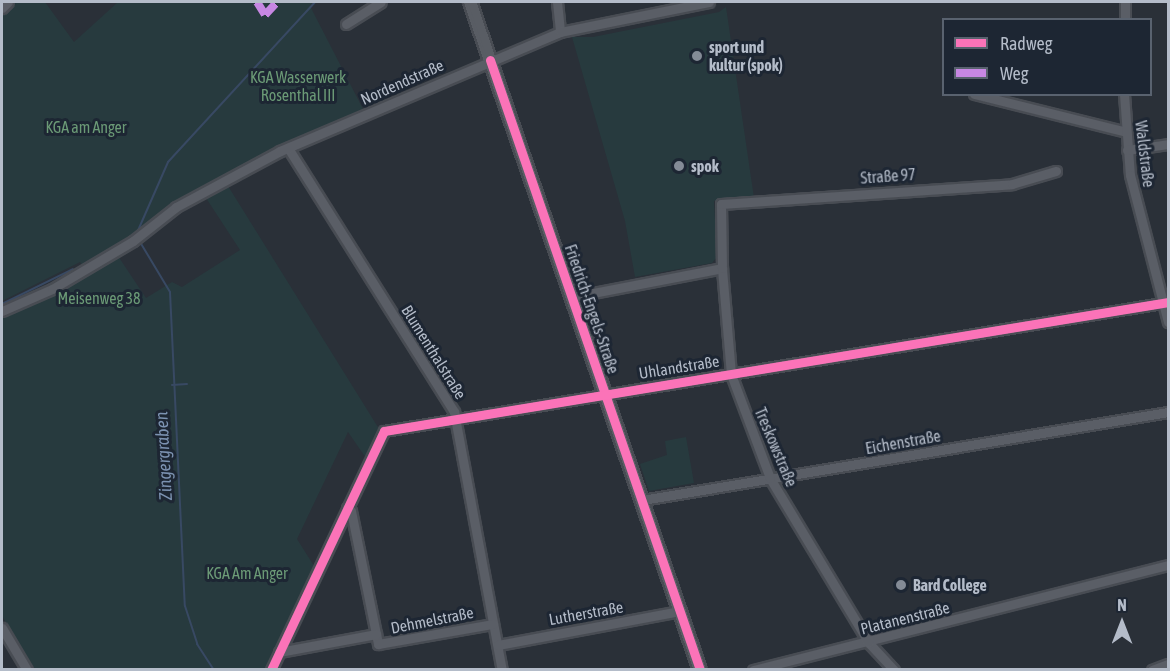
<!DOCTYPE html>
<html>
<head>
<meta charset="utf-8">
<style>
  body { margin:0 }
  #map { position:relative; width:1170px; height:671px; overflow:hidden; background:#2a3038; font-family:"Asap Condensed",sans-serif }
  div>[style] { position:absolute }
  .green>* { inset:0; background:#273a3e }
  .stream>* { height:2px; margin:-1px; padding:0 1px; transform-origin:1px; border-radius:1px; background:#384963 }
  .roads { filter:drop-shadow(2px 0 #484c53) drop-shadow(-2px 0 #484c53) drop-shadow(0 2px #484c53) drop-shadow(0 -2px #484c53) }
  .street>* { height:9px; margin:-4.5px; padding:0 4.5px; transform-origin:4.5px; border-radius:4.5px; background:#5a5e66 }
  .secondary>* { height:12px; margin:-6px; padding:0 6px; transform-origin:6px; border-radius:6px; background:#595d64 }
  .tram>* { height:1.5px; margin:-0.75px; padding:0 0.75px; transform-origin:0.75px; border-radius:0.75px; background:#595d64 }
  .quiet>* { height:8px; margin-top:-4px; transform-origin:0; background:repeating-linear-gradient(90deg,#c787e3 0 15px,transparent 0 23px) }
  .cycleway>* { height:9px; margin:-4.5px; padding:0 4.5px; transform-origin:4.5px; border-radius:4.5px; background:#fb73b8 }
  .dots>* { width:16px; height:16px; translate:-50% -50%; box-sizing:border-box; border:3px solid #1d2633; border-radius:50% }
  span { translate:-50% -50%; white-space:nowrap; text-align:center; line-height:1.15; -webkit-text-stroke:6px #1d2633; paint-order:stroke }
  .poi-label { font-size:16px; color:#b4bcc9; font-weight:700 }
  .left { translate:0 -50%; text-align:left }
  .park-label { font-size:16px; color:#6b9a76 }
  .street-label { font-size:16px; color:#b4bcc9 }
  .water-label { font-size:18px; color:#7c92b1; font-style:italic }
  .frame { position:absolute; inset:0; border:3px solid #b4bcc9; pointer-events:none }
  .legend { position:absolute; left:942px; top:18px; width:210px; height:78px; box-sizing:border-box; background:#1d2633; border:2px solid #59626f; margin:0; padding:8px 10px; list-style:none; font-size:18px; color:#b4bcc9 }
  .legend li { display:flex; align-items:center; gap:12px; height:30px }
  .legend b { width:30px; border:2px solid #59626f }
  .north { position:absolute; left:1092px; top:593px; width:60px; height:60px; -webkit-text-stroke:4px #1d2633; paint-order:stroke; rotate:0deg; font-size:16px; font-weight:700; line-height:24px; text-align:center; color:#b4bcc9 }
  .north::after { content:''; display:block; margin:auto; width:21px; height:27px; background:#b4bcc9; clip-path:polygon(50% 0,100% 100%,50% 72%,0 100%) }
</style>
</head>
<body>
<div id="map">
  <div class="green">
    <div style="clip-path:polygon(14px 2px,45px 2px,74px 42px,118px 2px,313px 2px,310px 6px,363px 109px,278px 146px,220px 177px,83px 266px,80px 262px,2px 301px,2px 14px)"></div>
    <div style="clip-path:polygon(726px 7px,754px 198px,714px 201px,717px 257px,712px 263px,635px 277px,625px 221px,572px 37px,593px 37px,719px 12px)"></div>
    <div style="clip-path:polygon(228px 186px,381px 432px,368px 461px,348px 432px,297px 539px,316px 569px,269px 669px,35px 669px,2px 616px,2px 317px,118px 256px,146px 298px,172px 282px,182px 287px,240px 250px,206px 198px)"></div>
    <div style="clip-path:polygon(686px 437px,694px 483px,649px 491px,640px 464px,667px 455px,665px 441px)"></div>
  </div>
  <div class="stream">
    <div style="left:136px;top:235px;width:80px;rotate:-66.3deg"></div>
    <div style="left:168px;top:162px;width:217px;rotate:-47.4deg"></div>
    <div style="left:140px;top:242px;width:58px;rotate:59deg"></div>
    <div style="left:170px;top:292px;width:314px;rotate:87.3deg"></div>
    <div style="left:185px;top:606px;width:40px;rotate:72deg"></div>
    <div style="left:197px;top:644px;width:31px;rotate:57deg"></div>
    <div style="left:2px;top:304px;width:79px;rotate:-26.2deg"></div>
    <div style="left:172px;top:385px;width:15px;rotate:-4deg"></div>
  </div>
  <div class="roads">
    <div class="street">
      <div style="left:557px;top:2px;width:30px;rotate:84deg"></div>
      <div style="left:2px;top:8px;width:8px;rotate:-45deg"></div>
      <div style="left:1125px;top:20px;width:18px;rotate:-90deg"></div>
      <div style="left:346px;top:24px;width:41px;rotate:-32.2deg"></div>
      <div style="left:974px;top:94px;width:157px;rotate:14deg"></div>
      <div style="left:1124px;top:94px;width:81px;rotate:85.8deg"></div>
      <div style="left:1130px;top:175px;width:152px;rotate:75.5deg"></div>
      <div style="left:288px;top:148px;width:312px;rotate:57.8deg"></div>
      <div style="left:454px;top:412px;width:262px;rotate:79.5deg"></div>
      <div style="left:1127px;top:150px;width:41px;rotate:-8.3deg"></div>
      <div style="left:572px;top:297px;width:153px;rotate:-10.9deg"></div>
      <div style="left:2px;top:311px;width:55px;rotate:-23.7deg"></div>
      <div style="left:52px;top:289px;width:94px;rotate:-30.7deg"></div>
      <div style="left:133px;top:241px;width:55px;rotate:-38.3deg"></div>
      <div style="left:176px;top:207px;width:118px;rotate:-28.3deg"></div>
      <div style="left:280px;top:151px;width:304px;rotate:-23deg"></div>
      <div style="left:560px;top:32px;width:152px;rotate:-11.4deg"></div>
      <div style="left:642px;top:500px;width:533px;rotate:-9.5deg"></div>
      <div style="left:347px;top:508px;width:5px;rotate:37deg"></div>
      <div style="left:351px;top:511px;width:136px;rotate:78.5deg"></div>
      <div style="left:378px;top:644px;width:117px;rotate:-9.9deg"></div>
      <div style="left:2px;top:628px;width:49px;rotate:59.2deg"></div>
      <div style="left:498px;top:645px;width:185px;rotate:-10.6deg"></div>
      <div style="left:279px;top:652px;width:99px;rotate:-10.5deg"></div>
      <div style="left:271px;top:670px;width:264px;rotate:-64.7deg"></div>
      <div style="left:384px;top:431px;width:795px;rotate:-9.34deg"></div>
      <div style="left:753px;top:670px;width:428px;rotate:-14.2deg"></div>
      <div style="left:894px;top:670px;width:37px;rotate:-133deg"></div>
      <div style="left:869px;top:643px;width:192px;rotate:-121deg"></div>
      <div style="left:770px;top:478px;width:111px;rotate:-110.6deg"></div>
      <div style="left:731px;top:374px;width:106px;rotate:-94.9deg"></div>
      <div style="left:722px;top:268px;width:64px;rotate:-90.9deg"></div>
      <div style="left:721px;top:204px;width:292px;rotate:-3.9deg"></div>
      <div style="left:1012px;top:184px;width:46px;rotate:-16.5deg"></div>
      <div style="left:1152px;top:670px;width:17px;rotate:-21deg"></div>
    </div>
    <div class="secondary">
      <div style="left:470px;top:2px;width:706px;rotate:71deg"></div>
    </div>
  </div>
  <div class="tram">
    <div style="left:467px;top:2px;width:707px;rotate:70.85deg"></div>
  </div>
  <div class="quiet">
    <div style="left:257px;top:2px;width:15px;rotate:58deg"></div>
    <div style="left:265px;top:15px;width:18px;rotate:-47deg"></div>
  </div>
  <div class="cycleway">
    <div style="left:490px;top:60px;width:645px;rotate:71deg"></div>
    <div style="left:271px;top:670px;width:264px;rotate:-64.7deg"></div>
    <div style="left:384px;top:431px;width:795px;rotate:-9.34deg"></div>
  </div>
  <div class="dots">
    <div style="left:697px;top:56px;background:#848b96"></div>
    <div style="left:679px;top:166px;background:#848b96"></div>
    <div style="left:901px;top:585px;background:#848b96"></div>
  </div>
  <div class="poi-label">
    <span class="left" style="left:709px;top:56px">sport und<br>kultur (spok)</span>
    <span class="left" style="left:691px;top:166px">spok</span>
    <span class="left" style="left:913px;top:585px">Bard College</span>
  </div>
  <div class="park-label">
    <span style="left:298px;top:86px">KGA Wasserwerk<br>Rosenthal III</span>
    <span style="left:86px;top:127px">KGA am Anger</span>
    <span style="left:99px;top:298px">Meisenweg 38</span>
    <span style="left:247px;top:573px">KGA Am Anger</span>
  </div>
  <div class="street-label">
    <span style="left:402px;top:82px;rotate:-24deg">Nordendstraße</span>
    <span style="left:1145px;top:154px;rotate:83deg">Waldstraße</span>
    <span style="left:888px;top:176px;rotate:-4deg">Straße 97</span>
    <span style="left:592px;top:309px;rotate:71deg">Friedrich-Engels-Straße</span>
    <span style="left:434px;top:352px;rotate:58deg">Blumenthalstraße</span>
    <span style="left:679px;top:367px;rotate:-9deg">Uhlandstraße</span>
    <span style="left:903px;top:442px;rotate:-10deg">Eichenstraße</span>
    <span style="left:776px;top:447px;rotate:67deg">Treskowstraße</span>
    <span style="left:586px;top:613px;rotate:-10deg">Lutherstraße</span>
    <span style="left:905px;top:618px;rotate:-14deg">Platanenstraße</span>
    <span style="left:432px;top:620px;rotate:-11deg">Dehmelstraße</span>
  </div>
  <div class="water-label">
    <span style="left:164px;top:456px;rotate:-93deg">Zingergraben</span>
  </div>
  <div class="frame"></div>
  <ul class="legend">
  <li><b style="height:8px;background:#fb73b8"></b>Radweg</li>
  <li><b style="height:8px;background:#c787e3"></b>Weg</li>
  </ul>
  <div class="north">N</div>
</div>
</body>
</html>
